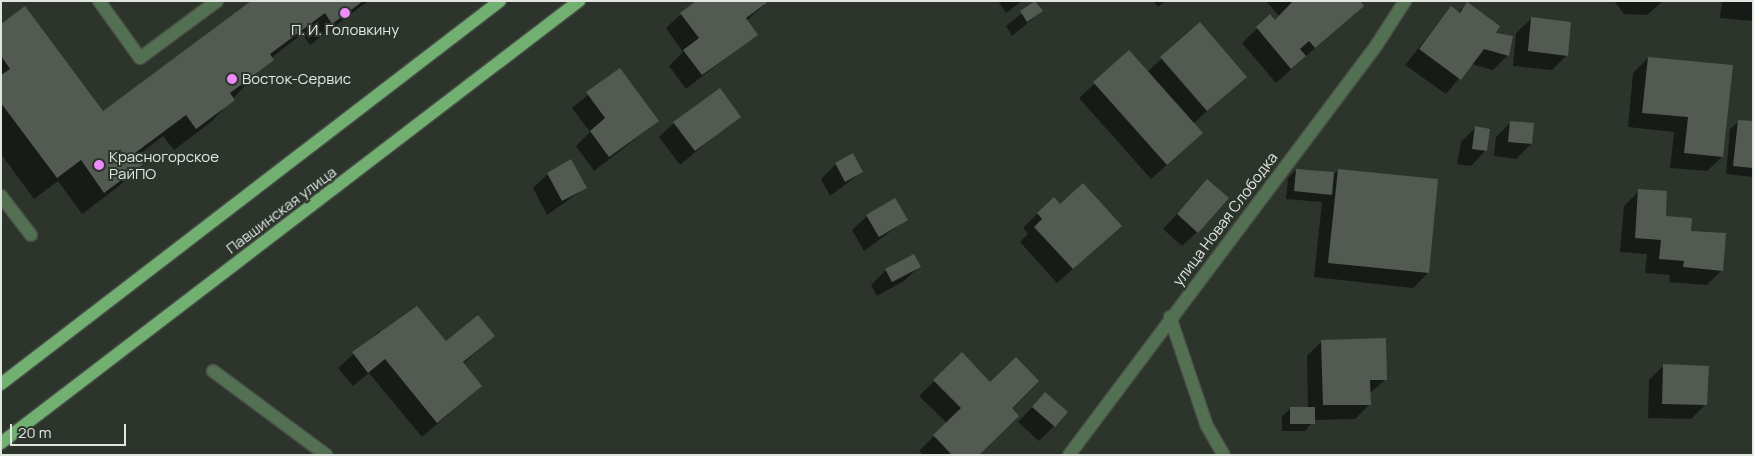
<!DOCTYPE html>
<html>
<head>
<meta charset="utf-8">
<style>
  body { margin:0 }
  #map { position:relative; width:1754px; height:456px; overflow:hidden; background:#2c342c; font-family:Manrope,sans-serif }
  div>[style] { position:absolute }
  .shadow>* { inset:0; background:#0007 }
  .building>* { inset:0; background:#525a51 }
  .roads { filter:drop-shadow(1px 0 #495049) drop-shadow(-1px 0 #495049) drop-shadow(0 1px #495049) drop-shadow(0 -1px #495049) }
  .minor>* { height:12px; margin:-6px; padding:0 6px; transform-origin:6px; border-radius:6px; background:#537152 }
  .major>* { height:12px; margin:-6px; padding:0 6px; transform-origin:6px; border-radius:6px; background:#71b071 }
  .dots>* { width:14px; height:14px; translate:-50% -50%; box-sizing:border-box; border:2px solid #2c342c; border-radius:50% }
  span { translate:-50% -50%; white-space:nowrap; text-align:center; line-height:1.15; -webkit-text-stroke:4px #2c342c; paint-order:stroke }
  .poi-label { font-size:15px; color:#e1e6e1 }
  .left { translate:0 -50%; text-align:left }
  .street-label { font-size:15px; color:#e1e6e1 }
  .frame { position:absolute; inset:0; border:2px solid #e1e6e1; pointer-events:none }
  .scale { position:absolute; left:10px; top:424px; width:116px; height:22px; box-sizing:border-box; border:2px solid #e1e6e1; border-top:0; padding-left:6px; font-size:15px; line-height:18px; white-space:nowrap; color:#e1e6e1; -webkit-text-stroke:4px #2c342c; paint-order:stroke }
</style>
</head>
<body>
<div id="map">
  <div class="shadow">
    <div style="clip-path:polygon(253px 1px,368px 1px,310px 45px,302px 34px,271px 58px,211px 122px,174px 150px,163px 136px,136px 157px,141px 164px,119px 186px,82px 214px,58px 181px,34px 199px,1px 154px,1px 25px,102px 112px)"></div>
    <div style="clip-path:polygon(735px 1px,769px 1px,746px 21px,756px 34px,686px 89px,669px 66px,683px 52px,666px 28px,681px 14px)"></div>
    <div style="clip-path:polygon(998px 1px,1022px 1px,1006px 13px)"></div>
    <div style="clip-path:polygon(1153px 1px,1165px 1px,1158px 7px)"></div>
    <div style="clip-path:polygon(1266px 1px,1358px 1px,1362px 6px,1276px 83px,1242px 43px,1270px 16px,1275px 22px,1280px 17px)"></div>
    <div style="clip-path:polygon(1663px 1px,1647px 15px,1624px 14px,1615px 2px)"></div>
    <div style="clip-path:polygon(1722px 1px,1753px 1px,1753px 21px,1720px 18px)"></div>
    <div style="clip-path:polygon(1036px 2px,1042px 11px,1012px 36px,1006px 26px)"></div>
    <div style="clip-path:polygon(1467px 4px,1508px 55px,1493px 70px,1471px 64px,1446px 94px,1405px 65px,1451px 7px,1458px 13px)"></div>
    <div style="clip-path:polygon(1531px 19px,1567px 55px,1552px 70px,1513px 66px,1516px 33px)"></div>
    <div style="clip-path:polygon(1200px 24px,1245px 76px,1193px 124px,1187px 147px,1151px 179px,1079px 98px,1129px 52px,1147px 72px)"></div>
    <div style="clip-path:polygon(1648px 58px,1722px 157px,1707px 171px,1670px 168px,1674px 132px,1628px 127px,1633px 73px)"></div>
    <div style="clip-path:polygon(620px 69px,658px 121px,594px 171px,576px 146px,590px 132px,572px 108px)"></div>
    <div style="clip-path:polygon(739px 116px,680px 165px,659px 137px,674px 123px)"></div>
    <div style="clip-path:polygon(1739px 121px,1753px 122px,1753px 177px,1726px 174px,1730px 129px)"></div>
    <div style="clip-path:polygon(1511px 122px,1531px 144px,1516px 159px,1494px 156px,1496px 137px)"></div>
    <div style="clip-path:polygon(1475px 128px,1485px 151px,1471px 166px,1457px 164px,1461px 142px)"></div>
    <div style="clip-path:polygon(836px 164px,862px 172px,830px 196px,821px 179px)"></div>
    <div style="clip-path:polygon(1296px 170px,1332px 176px,1338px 170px,1428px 273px,1413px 288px,1314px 277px,1322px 202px,1286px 199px,1288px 178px)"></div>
    <div style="clip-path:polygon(548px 174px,585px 188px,547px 215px,533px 188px)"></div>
    <div style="clip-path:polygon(1207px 181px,1197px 232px,1182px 246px,1163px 229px)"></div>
    <div style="clip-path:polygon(1639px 191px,1664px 217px,1689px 232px,1722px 270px,1707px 285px,1669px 282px,1670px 275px,1645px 273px,1647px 254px,1620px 252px,1624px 206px)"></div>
    <div style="clip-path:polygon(1060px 205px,1105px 240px,1057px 283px,1020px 242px,1028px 234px,1023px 228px,1037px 214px)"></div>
    <div style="clip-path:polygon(867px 216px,906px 220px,864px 251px,852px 230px)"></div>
    <div style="clip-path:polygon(919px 267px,904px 281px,877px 296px,871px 285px,886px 270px)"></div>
    <div style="clip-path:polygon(378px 332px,446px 343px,493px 336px,463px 364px,481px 386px,422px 437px,369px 373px,353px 386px,338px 368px)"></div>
    <div style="clip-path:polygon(1322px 341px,1386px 379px,1369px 394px,1370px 404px,1355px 419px,1314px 420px,1305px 431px,1282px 431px,1282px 416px,1291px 408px,1308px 408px,1307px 356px)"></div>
    <div style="clip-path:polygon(962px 354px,1010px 408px,978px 455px,923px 455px,919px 451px,947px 423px,919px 396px)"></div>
    <div style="clip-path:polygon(1664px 365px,1706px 404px,1691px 419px,1648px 418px,1649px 380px)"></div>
    <div style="clip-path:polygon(1045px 394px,1054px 426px,1039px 441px,1018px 422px)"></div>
  </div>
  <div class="building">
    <div style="clip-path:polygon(251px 1px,363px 1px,332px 24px,325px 13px,270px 54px,274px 60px,230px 93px,235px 100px,196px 129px,186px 115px,135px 153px,143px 164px,104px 193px,81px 160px,57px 178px,1px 103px,1px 75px,10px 69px,1px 56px,1px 24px,25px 6px,103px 111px)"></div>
    <div style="clip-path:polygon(696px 1px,769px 1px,746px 18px,758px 35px,702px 75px,683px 50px,699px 38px,680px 13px)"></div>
    <div style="clip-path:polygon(1035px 1px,1043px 11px,1027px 22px,1020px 11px)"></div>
    <div style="clip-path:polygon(1293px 1px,1360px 1px,1364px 6px,1315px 48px,1309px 41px,1300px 49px,1306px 56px,1291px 69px,1256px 27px,1270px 14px,1275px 20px)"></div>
    <div style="clip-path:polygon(1467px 2px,1500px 26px,1496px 33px,1513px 36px,1509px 56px,1484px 49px,1461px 80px,1419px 49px,1451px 6px,1460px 13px)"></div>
    <div style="clip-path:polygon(1531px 17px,1571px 22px,1568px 56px,1528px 51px)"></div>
    <div style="clip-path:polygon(1200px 22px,1247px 77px,1207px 111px,1160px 57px)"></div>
    <div style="clip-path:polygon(1129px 50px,1203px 133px,1167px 165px,1093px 82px)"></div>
    <div style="clip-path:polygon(1648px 57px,1733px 65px,1723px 157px,1684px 153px,1688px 117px,1642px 113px)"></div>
    <div style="clip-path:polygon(620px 68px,659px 121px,609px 157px,590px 131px,605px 118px,586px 92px)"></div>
    <div style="clip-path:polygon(720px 88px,741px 117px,695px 151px,673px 122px)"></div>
    <div style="clip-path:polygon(1738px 120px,1753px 121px,1753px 168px,1733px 166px)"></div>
    <div style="clip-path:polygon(1510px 121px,1534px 123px,1532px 144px,1508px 142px)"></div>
    <div style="clip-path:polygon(1475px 126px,1490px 129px,1487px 151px,1472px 149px)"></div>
    <div style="clip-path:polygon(853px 153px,863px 172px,845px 182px,835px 163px)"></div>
    <div style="clip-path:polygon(571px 159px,587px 188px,562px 201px,547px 173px)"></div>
    <div style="clip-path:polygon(1296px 169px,1334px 172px,1332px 195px,1294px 191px)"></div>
    <div style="clip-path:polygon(1338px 169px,1438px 179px,1429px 273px,1328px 263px)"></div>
    <div style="clip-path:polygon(1207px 179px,1229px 198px,1198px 233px,1177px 214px)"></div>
    <div style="clip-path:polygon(1083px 183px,1122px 226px,1073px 269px,1034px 227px,1042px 219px,1037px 213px,1054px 197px,1060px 204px)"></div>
    <div style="clip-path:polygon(1638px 189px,1667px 191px,1666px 216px,1692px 218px,1691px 231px,1726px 233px,1723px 271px,1683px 267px,1684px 261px,1659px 259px,1661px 240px,1635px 238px)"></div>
    <div style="clip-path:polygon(895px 198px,908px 220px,879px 237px,866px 215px)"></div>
    <div style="clip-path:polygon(914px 254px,921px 267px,892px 282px,885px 269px)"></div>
    <div style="clip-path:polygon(417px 306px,446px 341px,478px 315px,495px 336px,463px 362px,482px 386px,437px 423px,385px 359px,368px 373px,352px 352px)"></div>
    <div style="clip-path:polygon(1386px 338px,1387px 380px,1370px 380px,1371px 405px,1323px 405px,1321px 340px)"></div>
    <div style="clip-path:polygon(962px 352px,990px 382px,1016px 357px,1039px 381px,1012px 408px,1019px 416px,979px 455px,952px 455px,933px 435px,961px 408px,933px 380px)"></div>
    <div style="clip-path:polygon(1663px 364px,1709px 366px,1707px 405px,1662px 404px)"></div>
    <div style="clip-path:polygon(1045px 392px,1068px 412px,1055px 427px,1032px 407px)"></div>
    <div style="clip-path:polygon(1290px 407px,1315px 407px,1315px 424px,1290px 424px)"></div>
  </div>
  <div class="roads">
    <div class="minor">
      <div style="left:99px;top:1px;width:70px;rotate:54.3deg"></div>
      <div style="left:140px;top:58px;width:96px;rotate:-36.5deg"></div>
      <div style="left:1px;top:196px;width:49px;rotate:52.4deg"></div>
      <div style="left:1170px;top:317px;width:115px;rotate:71.3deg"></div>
      <div style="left:1207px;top:426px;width:34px;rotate:60deg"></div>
      <div style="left:213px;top:371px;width:141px;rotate:36.6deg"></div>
      <div style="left:1069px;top:455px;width:511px;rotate:-53.11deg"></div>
      <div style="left:1376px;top:46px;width:54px;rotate:-57.2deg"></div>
    </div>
    <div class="major">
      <div style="left:1px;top:384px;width:629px;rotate:-37.51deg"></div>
      <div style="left:1px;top:443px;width:728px;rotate:-37.41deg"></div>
    </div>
  </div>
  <div class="dots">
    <div style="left:345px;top:13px;background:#ed8cf9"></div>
    <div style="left:232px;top:79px;background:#ed8cf9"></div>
    <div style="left:99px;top:165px;background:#ed8cf9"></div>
  </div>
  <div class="poi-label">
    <span style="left:345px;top:30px">П. И. Головкину</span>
    <span class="left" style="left:242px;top:79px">Восток-Сервис</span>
    <span class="left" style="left:109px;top:165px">Красногорское<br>РайПО</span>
  </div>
  <div class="street-label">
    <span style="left:281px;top:210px;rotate:-37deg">Павшинская улица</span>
    <span style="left:1225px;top:219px;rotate:-53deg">улица Новая Слободка</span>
  </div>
  <div class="frame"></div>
  <div class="scale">20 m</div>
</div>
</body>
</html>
